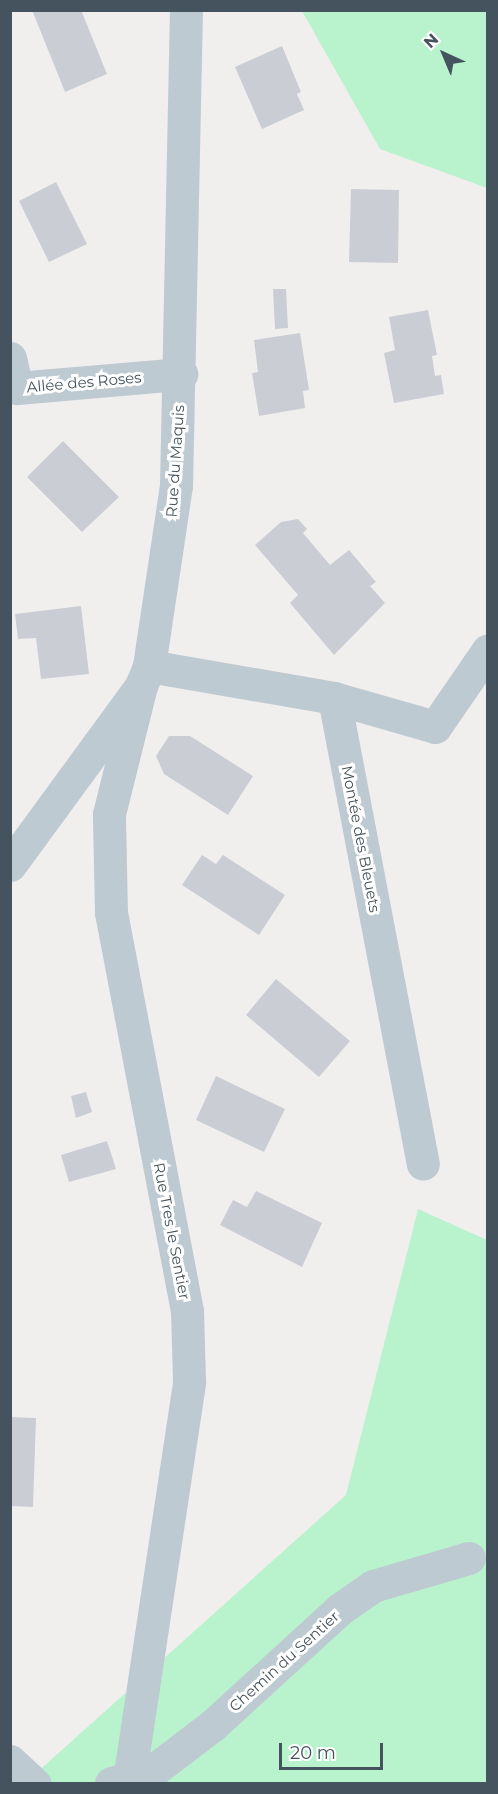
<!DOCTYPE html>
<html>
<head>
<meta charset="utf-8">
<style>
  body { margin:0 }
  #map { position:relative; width:498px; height:1794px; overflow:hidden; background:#f1eeee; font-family:Montserrat,sans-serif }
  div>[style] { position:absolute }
  .green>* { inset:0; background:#b9f3cd }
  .building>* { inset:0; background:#caced4 }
  .minor>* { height:33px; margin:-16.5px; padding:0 16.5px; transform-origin:16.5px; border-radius:16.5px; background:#becad2 }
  span { translate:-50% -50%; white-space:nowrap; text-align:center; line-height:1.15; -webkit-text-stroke:6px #fff; paint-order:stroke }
  .street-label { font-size:15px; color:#45535e }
  .frame { position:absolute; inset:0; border:12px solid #45535e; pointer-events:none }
  .north { position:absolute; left:414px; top:24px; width:60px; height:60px; -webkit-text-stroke:4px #fff; paint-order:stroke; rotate:316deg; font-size:16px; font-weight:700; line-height:24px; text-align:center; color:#45535e }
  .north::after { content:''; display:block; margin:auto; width:21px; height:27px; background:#45535e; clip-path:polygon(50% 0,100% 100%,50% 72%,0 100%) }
  .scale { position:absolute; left:279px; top:1743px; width:104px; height:27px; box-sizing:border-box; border:3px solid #45535e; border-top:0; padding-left:8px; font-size:18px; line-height:21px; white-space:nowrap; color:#45535e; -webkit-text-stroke:4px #fff; paint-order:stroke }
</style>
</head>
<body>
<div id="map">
  <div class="green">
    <div style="clip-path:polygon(302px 11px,487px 11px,487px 188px,380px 149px)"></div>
    <div style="clip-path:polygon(418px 1209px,487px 1240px,487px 1783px,24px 1784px,346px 1495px)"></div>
  </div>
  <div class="building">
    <div style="clip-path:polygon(32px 10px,81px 10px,107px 74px,65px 92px)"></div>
    <div style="clip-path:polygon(282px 46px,301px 92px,297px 94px,304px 110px,262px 129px,235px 67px)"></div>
    <div style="clip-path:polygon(56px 182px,87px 244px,49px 262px,19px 201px)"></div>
    <div style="clip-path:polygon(351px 189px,399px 190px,398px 263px,349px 262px)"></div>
    <div style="clip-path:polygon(273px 289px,286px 289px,288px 328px,275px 329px)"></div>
    <div style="clip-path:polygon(428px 310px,437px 355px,432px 356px,435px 376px,441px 375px,444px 394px,394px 403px,384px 353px,395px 350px,389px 317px)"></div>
    <div style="clip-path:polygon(300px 333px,309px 390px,303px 391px,305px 408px,259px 416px,252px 373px,258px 372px,254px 340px)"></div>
    <div style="clip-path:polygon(63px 441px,119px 497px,82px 532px,27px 477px)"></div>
    <div style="clip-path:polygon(298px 519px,307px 529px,303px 533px,330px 565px,349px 550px,376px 582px,370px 586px,385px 603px,334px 655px,290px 603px,298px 595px,255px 545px,281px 522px)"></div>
    <div style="clip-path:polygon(81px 606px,89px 674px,41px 679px,36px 638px,18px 639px,15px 614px)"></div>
    <div style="clip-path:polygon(169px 736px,190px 736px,253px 776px,228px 815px,164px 774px,156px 756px)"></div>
    <div style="clip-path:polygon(202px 855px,216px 864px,223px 855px,285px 895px,259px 935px,182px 885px)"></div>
    <div style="clip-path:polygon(276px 979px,350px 1041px,319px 1077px,246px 1015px)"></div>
    <div style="clip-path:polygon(216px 1076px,285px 1109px,264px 1152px,196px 1120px)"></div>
    <div style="clip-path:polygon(86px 1092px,92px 1112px,76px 1118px,71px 1096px)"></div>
    <div style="clip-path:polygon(107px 1141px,116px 1169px,69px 1182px,61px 1155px)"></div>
    <div style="clip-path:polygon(256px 1191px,322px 1223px,302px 1267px,220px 1225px,233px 1200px,247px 1207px)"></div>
    <div style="clip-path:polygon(10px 1417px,36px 1418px,33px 1507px,10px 1506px)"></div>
  </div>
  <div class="minor">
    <div style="left:10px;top:358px;width:31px;rotate:77deg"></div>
    <div style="left:17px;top:388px;width:165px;rotate:-4.9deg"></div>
    <div style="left:149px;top:666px;width:188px;rotate:9.8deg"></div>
    <div style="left:334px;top:698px;width:474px;rotate:79.2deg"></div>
    <div style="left:334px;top:698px;width:105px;rotate:16deg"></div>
    <div style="left:435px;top:727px;width:93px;rotate:-55.5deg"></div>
    <div style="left:10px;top:865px;width:222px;rotate:-53.8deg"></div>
    <div style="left:141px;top:686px;width:22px;rotate:-68deg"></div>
    <div style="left:149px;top:666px;width:182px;rotate:-81.5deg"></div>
    <div style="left:176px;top:486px;width:476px;rotate:-88.8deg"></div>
    <div style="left:10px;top:1761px;width:34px;rotate:43deg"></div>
    <div style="left:129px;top:1780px;width:403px;rotate:-81.4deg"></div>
    <div style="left:189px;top:1381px;width:70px;rotate:-91.6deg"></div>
    <div style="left:187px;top:1311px;width:405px;rotate:-100.8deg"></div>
    <div style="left:111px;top:913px;width:99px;rotate:-91.2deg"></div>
    <div style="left:109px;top:814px;width:132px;rotate:-76deg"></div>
    <div style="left:111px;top:1783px;width:45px;rotate:-16.8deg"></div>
    <div style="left:154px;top:1770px;width:74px;rotate:-37.3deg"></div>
    <div style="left:213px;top:1725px;width:172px;rotate:-42.4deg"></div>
    <div style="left:340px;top:1609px;width:40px;rotate:-34.9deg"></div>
    <div style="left:373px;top:1586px;width:100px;rotate:-16.3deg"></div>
  </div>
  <div class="street-label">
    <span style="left:84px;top:382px;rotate:-5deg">Allée des Roses</span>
    <span style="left:175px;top:461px;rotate:-86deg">Rue du Maquis</span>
    <span style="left:361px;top:839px;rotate:79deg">Montée des Bleuets</span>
    <span style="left:172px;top:1231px;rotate:79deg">Rue Tres le Sentier</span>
    <span style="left:284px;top:1661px;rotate:-42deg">Chemin du Sentier</span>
  </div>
  <div class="frame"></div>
  <div class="north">N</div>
  <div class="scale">20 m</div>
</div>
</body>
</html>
